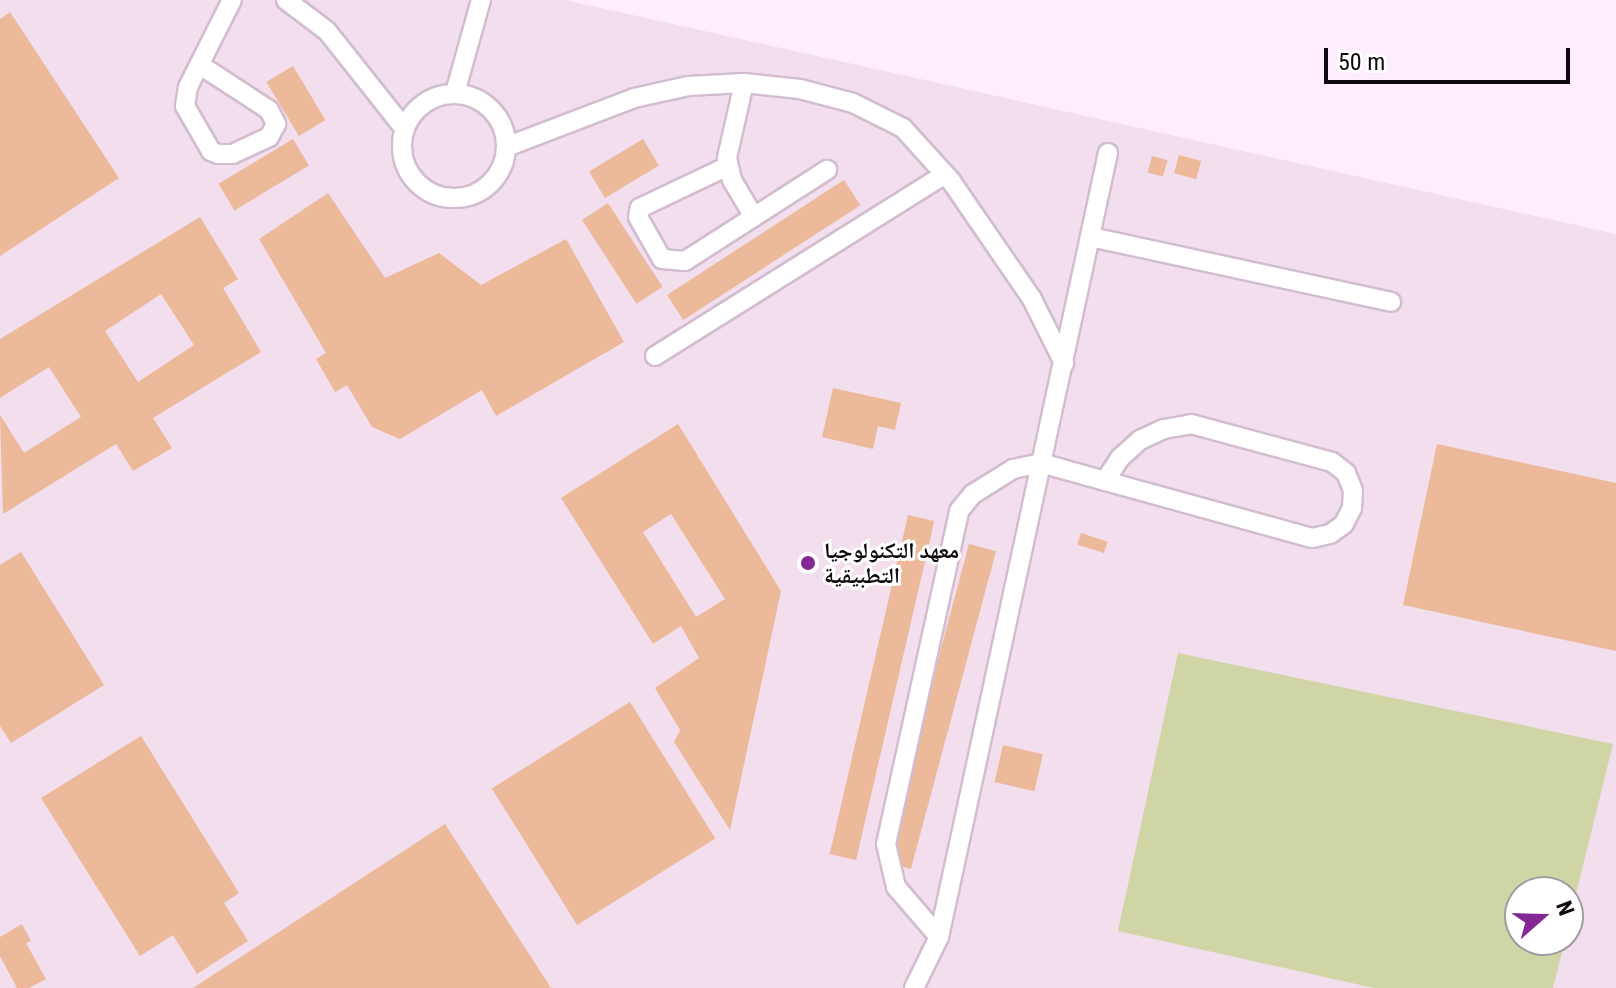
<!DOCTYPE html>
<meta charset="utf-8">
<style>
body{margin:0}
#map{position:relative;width:1616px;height:988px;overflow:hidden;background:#feedfd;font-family:"Roboto Condensed","Noto Naskh Arabic",sans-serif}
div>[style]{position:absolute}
.education>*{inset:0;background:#f2deec}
.green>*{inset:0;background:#cfd5a5}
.building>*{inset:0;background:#ecb99b;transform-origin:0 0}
.roads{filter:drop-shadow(2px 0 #d2bdd0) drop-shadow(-2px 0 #d2bdd0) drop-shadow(0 2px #d2bdd0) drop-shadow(0 -2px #d2bdd0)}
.lane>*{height:18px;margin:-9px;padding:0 9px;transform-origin:9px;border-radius:9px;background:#fff}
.lane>.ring{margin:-9px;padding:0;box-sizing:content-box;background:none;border:18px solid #fff;border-radius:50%}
.dots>*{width:22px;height:22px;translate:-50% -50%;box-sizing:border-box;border:4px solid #fff;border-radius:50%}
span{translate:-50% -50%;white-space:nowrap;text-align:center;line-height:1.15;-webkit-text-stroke:6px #fff;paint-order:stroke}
.poi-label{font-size:22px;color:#100910;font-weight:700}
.left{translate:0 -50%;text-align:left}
.north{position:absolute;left:1504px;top:876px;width:80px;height:80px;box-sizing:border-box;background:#fff;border:2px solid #9f9d9f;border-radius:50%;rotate:70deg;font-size:22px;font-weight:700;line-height:32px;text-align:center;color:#100910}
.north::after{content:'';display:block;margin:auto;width:28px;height:36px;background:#842893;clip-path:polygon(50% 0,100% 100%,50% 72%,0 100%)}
.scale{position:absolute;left:1324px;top:48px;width:246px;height:36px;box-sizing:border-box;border:4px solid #100910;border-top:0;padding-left:10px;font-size:24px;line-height:28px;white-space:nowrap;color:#100910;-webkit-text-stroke:6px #fff;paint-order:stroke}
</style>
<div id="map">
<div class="education">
<i style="clip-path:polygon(evenodd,0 0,565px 0,1616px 234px,1616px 988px,0 988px,0 0,1520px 892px,1568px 892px,1568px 940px,1520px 940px,1520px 892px)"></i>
</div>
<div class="green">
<i style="clip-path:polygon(1178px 653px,1613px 744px,1568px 926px,1568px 892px,1520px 892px,1520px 940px,1565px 940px,1553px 988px,1374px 988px,1118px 931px)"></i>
</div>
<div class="building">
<i style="clip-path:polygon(10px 12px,119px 178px,0 256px,0 19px)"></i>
<i style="left:293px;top:66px;width:63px;height:31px;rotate:59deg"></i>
<i style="left:293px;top:139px;width:31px;height:87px;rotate:59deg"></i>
<i style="left:643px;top:139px;width:31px;height:63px;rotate:59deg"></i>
<i style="left:1179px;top:155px;width:23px;height:19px;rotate:15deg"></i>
<i style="left:1152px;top:156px;width:16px;height:17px;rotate:15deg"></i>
<i style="left:844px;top:180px;width:30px;height:211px;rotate:57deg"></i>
<i style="clip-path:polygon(328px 193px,385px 278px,439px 253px,481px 285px,566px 239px,624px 342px,496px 416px,482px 390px,400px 439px,372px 427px,347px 385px,335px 392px,316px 359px,326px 353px,259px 239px)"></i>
<i style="left:608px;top:203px;width:100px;height:31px;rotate:57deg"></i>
<i style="clip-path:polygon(evenodd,200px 217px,238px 279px,223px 288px,261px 352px,153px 418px,172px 448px,133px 471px,116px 444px,3px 514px,0 415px,24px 453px,81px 417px,49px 367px,0 398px,0 339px,200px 217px,161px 294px,194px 345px,138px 382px,105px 331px,161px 294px)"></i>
<i style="clip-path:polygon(833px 388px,901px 403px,895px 430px,878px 426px,873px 449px,822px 437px)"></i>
<i style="clip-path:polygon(evenodd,678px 424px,781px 591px,730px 830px,674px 742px,680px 730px,655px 688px,699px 658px,681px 626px,653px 644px,561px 498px,678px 424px,671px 514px,725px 599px,696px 617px,643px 532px,671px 514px)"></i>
<i style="clip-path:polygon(1437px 444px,1616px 483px,1616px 651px,1403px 605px)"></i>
<i style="left:908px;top:515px;width:27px;height:348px;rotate:13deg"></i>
<i style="left:1081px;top:533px;width:28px;height:12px;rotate:18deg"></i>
<i style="left:969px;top:544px;width:28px;height:329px;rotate:15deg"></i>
<i style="clip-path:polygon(21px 552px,104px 685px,11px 743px,0 726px,0 565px)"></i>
<i style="left:630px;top:702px;width:161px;height:163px;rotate:58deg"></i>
<i style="clip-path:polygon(141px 736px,239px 893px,224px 903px,248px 941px,197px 974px,173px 935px,140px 956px,41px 798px)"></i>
<i style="left:1003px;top:745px;width:41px;height:38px;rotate:13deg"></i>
<i style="clip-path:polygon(445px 824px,551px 988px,193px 988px)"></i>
<i style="clip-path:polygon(22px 924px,31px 941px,26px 943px,46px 979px,29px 988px,17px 988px,0 956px,0 937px)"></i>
</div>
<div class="roads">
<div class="lane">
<i style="left:286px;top:0;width:51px;rotate:37.1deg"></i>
<i style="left:327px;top:31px;width:124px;rotate:51.6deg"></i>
<i style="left:200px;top:65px;width:82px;rotate:33.1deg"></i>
<i style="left:269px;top:110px;width:16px;rotate:63deg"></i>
<i style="left:276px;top:124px;width:15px;rotate:118deg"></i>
<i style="left:269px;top:137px;width:40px;rotate:155deg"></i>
<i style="left:233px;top:154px;width:15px;rotate:180deg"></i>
<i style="left:218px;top:154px;width:8px;rotate:-157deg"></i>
<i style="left:211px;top:151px;width:52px;rotate:-120deg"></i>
<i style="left:185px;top:106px;width:19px;rotate:-81deg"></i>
<i style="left:188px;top:87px;width:97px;rotate:-63.2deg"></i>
<i style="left:744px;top:83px;width:77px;rotate:102.8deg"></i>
<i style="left:727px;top:158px;width:23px;rotate:77deg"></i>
<i style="left:732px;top:180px;width:43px;rotate:59.3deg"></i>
<i style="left:455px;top:93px;width:97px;rotate:-74.4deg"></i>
<i class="ring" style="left:402px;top:94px;width:86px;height:86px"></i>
<i style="left:506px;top:147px;width:137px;rotate:-20.9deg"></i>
<i style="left:634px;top:98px;width:55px;rotate:-12.5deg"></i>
<i style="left:688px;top:86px;width:56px;rotate:-3.1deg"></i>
<i style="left:744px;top:83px;width:56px;rotate:6.1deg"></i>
<i style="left:800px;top:89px;width:55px;rotate:14.8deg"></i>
<i style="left:853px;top:103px;width:56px;rotate:26.6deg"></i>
<i style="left:903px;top:128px;width:72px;rotate:47.8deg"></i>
<i style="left:951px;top:181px;width:143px;rotate:55.5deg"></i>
<i style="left:1032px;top:299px;width:72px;rotate:63.4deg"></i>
<i style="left:728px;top:166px;width:98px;rotate:154.5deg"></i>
<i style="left:640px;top:208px;width:9px;rotate:103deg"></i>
<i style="left:638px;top:217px;width:48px;rotate:60.3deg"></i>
<i style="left:662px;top:259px;width:23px;rotate:5deg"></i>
<i style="left:685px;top:261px;width:169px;rotate:-32.7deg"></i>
<i style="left:1091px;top:237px;width:307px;rotate:12.2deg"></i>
<i style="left:655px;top:356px;width:342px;rotate:-32.1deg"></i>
<i style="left:1191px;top:424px;width:146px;rotate:15.1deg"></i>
<i style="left:1332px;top:462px;width:18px;rotate:38deg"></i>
<i style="left:1346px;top:473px;width:18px;rotate:68deg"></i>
<i style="left:1353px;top:490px;width:18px;rotate:93deg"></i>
<i style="left:1352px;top:508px;width:18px;rotate:117deg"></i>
<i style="left:1344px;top:524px;width:17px;rotate:144deg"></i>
<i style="left:1330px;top:534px;width:18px;rotate:167deg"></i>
<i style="left:1312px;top:538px;width:215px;rotate:-164.6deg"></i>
<i style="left:1105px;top:481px;width:27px;rotate:-57deg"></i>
<i style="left:1120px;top:458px;width:27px;rotate:-42deg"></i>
<i style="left:1140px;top:440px;width:26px;rotate:-25deg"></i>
<i style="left:1164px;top:429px;width:27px;rotate:-10deg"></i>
<i style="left:939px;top:937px;width:66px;rotate:-130.7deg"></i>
<i style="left:896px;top:887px;width:44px;rotate:-103.1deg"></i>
<i style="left:886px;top:844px;width:341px;rotate:-77.6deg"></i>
<i style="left:959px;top:511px;width:22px;rotate:-51deg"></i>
<i style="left:973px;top:494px;width:47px;rotate:-32deg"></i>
<i style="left:1013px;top:469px;width:29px;rotate:-12deg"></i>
<i style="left:1041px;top:463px;width:66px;rotate:15.7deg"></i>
<i style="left:914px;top:988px;width:57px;rotate:-63.9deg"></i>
<i style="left:939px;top:937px;width:802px;rotate:-77.84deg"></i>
</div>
</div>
<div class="dots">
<i style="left:808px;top:563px;background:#842893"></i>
</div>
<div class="poi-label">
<span class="left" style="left:824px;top:563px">معهد التكنولوجيا<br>التطبيقية</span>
</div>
<div class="north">N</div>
<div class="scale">50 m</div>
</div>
